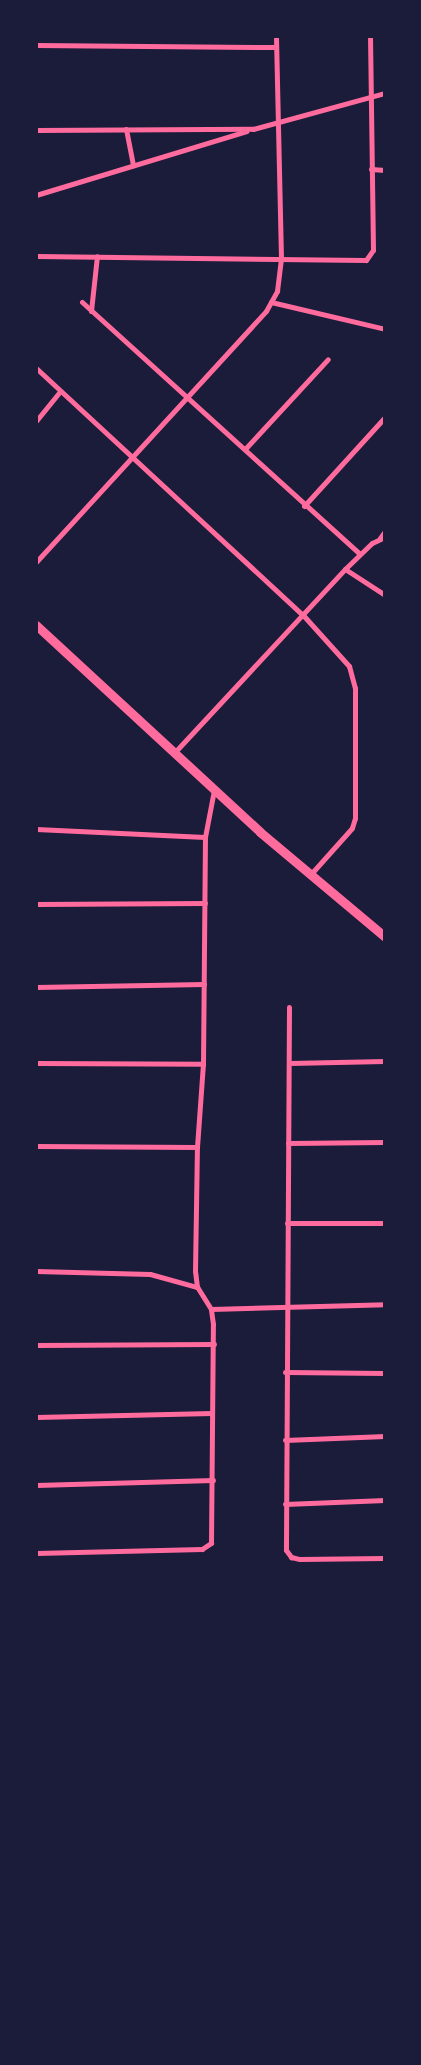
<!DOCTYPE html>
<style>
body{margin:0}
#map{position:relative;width:421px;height:2065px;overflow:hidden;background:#1b1b3a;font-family:Montserrat,sans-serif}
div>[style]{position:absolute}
.minor>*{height:5px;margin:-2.5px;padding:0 2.5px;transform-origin:2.5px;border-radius:2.5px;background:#ff6b9d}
.tertiary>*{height:9px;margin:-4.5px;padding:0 4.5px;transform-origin:4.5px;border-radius:4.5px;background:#ff6b9d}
span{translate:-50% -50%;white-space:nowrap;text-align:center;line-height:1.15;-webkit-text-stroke:4.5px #1b1b3a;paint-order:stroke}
.frame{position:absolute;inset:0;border:38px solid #1b1b3a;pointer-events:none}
</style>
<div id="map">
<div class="minor">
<i style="left:36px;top:45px;width:240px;rotate:0.5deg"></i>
<i style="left:126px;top:129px;width:37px;rotate:79deg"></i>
<i style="left:36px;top:130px;width:217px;rotate:-0.3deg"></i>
<i style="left:253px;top:129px;width:137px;rotate:-15.3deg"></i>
<i style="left:371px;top:169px;width:14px;rotate:4deg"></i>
<i style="left:36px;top:195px;width:220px;rotate:-16.9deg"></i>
<i style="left:36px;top:256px;width:330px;rotate:0.7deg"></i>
<i style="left:366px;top:260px;width:12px;rotate:-55deg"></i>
<i style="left:373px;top:250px;width:214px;rotate:-90.8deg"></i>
<i style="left:82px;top:302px;width:375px;rotate:42.2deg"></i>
<i style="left:271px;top:302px;width:117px;rotate:13.3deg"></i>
<i style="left:91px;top:311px;width:55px;rotate:-83.8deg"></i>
<i style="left:36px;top:368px;width:364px;rotate:42.8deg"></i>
<i style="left:303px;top:615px;width:69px;rotate:48deg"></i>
<i style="left:349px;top:666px;width:23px;rotate:75deg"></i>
<i style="left:355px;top:688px;width:130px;rotate:90deg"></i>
<i style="left:355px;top:818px;width:10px;rotate:107deg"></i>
<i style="left:352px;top:828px;width:63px;rotate:131.8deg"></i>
<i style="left:36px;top:421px;width:38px;rotate:-51deg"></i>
<i style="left:245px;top:449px;width:122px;rotate:-47.3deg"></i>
<i style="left:304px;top:506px;width:120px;rotate:-47.7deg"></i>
<i style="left:380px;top:538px;width:9px;rotate:-54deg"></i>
<i style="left:36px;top:562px;width:340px;rotate:-47.5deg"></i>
<i style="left:266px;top:311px;width:23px;rotate:-61deg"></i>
<i style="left:277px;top:291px;width:33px;rotate:-83deg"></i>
<i style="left:281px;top:258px;width:222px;rotate:-91.3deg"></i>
<i style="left:345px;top:569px;width:48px;rotate:33deg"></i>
<i style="left:174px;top:753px;width:251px;rotate:-47.1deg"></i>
<i style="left:345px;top:569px;width:37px;rotate:-44deg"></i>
<i style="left:372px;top:543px;width:14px;rotate:-25deg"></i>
<i style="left:36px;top:829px;width:169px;rotate:2.7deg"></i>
<i style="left:36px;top:904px;width:169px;rotate:-0.3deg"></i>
<i style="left:36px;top:987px;width:168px;rotate:-1deg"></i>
<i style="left:289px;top:1007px;width:543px;rotate:90.32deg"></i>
<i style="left:286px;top:1550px;width:9px;rotate:54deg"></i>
<i style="left:291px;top:1557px;width:8px;rotate:14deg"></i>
<i style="left:299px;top:1559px;width:86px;rotate:-0.7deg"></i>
<i style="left:36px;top:1063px;width:167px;rotate:0.3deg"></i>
<i style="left:289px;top:1063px;width:96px;rotate:-1.2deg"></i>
<i style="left:288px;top:1143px;width:97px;rotate:-0.6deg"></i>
<i style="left:36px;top:1146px;width:161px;rotate:0.4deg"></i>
<i style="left:287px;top:1223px;width:98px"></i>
<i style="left:36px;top:1271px;width:114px;rotate:1.5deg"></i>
<i style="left:150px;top:1274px;width:49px;rotate:15.5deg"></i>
<i style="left:211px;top:1309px;width:174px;rotate:-1.6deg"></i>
<i style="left:36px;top:1345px;width:178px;rotate:-0.3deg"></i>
<i style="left:285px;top:1372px;width:100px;rotate:0.6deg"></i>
<i style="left:36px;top:1417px;width:176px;rotate:-1.3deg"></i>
<i style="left:285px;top:1440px;width:100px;rotate:-2.3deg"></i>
<i style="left:36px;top:1485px;width:177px;rotate:-1.6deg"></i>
<i style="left:285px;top:1504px;width:100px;rotate:-2.3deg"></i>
<i style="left:36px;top:1553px;width:166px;rotate:-1.4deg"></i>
<i style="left:202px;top:1549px;width:11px;rotate:-34deg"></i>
<i style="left:211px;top:1543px;width:219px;rotate:-89.5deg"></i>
<i style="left:213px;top:1324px;width:15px;rotate:-98deg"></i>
<i style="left:211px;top:1309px;width:26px;rotate:-122deg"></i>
<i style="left:197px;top:1287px;width:16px;rotate:-97deg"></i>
<i style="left:195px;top:1271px;width:124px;rotate:-89.1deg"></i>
<i style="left:197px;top:1147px;width:83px;rotate:-85.9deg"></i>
<i style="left:203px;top:1064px;width:227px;rotate:-89.5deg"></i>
<i style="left:205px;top:837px;width:48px;rotate:-79.2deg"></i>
</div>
<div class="tertiary">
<i style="left:36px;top:625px;width:305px;rotate:42.7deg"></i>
<i style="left:260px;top:832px;width:163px;rotate:40deg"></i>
</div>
<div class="frame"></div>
</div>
